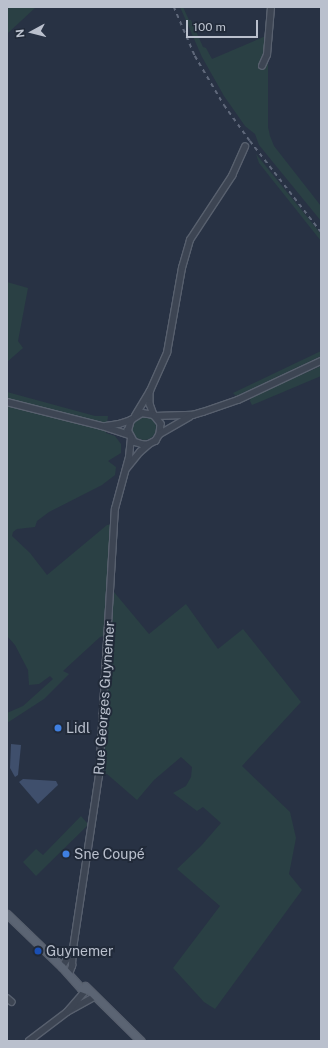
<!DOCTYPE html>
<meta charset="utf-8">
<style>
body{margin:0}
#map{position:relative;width:328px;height:1048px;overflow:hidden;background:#283244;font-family:"Public Sans",sans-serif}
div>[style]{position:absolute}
.green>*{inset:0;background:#2a4044}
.round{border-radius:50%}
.water>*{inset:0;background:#3f4f6c}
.roads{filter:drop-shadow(1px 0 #58606e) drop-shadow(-1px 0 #58606e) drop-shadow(0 1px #58606e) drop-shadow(0 -1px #58606e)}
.minor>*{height:5.5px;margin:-2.75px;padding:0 2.75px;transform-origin:2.75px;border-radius:2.75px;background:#3d4553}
.major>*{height:7px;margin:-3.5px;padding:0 3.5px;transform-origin:3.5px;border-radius:3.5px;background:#5b6473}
.rail>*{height:1.5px;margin-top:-0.75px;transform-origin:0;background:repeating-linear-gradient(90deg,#5f687a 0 4px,transparent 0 8px)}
.dots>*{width:11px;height:11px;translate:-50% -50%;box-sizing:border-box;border:2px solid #212a39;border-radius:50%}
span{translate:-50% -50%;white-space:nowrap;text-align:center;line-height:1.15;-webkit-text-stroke:4px #212a39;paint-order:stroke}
.street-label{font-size:14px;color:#bac0cd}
.poi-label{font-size:14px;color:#bac0cd}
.left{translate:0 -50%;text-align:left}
.frame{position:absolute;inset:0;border:8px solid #bac0cd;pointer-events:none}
.north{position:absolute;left:12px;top:12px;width:40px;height:40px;-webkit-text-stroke:3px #212a39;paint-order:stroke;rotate:263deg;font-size:11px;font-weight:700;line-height:16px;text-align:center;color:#bac0cd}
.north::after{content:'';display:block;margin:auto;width:14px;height:18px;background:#bac0cd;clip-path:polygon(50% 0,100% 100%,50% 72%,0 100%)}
.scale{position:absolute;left:186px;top:20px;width:72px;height:18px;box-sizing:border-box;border:2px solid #bac0cd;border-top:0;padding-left:5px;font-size:12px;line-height:14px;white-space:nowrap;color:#bac0cd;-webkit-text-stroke:3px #212a39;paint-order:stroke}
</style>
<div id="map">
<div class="green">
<i style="clip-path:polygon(7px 7px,36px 7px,7px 34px)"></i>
<i style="clip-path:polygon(180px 7px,183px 7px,189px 20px,191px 20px,203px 47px,206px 48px,212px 59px,268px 35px,268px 127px,270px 136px,274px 146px,321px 206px,321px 221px,259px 145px,255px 134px,245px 126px,224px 96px,202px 57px)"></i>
<i style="clip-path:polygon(256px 154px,321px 234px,321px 241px,259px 163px)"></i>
<i style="clip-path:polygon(7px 282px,28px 288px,18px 341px,23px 348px,7px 362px)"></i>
<i style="clip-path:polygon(321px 351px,321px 356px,247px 391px,236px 396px,233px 393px)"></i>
<i style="clip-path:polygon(321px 366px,321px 376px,252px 405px,250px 401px,251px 397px)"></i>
<i style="clip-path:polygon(7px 392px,95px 416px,108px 416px,106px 433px,115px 436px,121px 444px,121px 453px,108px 461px,116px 467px,115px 475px,102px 485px,49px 512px,37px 521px,35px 527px,17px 529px,13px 532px,12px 536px,30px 553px,47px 575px,107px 525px,114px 524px,110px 590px,114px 592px,149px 634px,186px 604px,218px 649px,243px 629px,301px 702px,242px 766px,290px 812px,296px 838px,289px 874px,302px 890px,215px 1009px,204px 1002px,173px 968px,220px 906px,177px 869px,201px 846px,221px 823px,203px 807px,197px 811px,173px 793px,186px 786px,191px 777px,192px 767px,181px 757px,154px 780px,137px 800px,107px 774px,99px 776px,108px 635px,100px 637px,63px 671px,69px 674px,44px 699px,7px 723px,7px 713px,23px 706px,53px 679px,50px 676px,39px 684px,29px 685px,28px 670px,15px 645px,7px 636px)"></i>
<i class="round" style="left:132px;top:416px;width:24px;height:24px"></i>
<i style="clip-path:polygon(81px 816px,87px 823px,87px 826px,36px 876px,23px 862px,36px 849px,43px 855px)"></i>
</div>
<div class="water">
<i style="clip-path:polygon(11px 744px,21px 745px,18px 775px,15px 777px,10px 768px)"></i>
<i style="clip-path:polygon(23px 779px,56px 781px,58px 785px,38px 804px,19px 782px)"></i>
</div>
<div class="roads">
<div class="minor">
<i style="left:262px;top:66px;width:12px;rotate:-66deg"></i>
<i style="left:267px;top:55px;width:48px;rotate:-85.2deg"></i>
<i style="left:150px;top:392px;width:12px;rotate:90deg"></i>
<i style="left:150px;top:404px;width:12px;rotate:70deg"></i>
<i style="left:154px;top:415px;width:11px;rotate:52deg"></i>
<i style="left:161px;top:424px;width:10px;rotate:96deg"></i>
<i style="left:160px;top:434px;width:8px;rotate:120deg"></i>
<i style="left:156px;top:441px;width:9px;rotate:153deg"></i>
<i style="left:148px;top:445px;width:5px;rotate:180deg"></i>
<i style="left:143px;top:445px;width:9px;rotate:-162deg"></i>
<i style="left:134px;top:442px;width:13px;rotate:-119deg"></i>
<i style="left:128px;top:431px;width:11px;rotate:-75deg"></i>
<i style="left:131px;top:420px;width:13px;rotate:-32deg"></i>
<i style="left:142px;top:413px;width:12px;rotate:9deg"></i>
<i style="left:7px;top:402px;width:98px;rotate:14.2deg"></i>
<i style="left:102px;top:426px;width:28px;rotate:18deg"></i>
<i style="left:135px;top:416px;width:29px;rotate:-59deg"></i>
<i style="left:150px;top:391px;width:42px;rotate:-65.9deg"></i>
<i style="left:167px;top:353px;width:86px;rotate:-80deg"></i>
<i style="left:182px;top:268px;width:29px;rotate:-74deg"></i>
<i style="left:190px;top:240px;width:77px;rotate:-56.7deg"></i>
<i style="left:232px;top:176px;width:32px;rotate:-66deg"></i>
<i style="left:155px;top:416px;width:38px;rotate:-2deg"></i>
<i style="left:193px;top:415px;width:10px;rotate:-17deg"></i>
<i style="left:203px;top:412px;width:37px;rotate:-19deg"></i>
<i style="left:238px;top:400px;width:92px;rotate:-25.2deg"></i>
<i style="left:106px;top:426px;width:13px;rotate:-9deg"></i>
<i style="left:119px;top:424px;width:13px;rotate:-18deg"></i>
<i style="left:160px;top:434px;width:34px;rotate:-30deg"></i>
<i style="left:127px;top:468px;width:21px;rotate:-51deg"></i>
<i style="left:140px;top:452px;width:11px;rotate:-41deg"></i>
<i style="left:62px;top:967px;width:19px;rotate:-58deg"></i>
<i style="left:69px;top:974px;width:9px;rotate:-69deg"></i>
<i style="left:72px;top:966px;width:17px;rotate:-87deg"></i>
<i style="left:73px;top:949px;width:175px;rotate:-81.5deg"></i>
<i style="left:99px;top:776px;width:267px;rotate:-86.6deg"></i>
<i style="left:115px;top:509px;width:54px;rotate:-74.9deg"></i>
<i style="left:129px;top:457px;width:19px;rotate:-84deg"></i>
<i style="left:7px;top:998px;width:6px;rotate:39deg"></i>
<i style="left:69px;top:1011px;width:29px;rotate:-29deg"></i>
<i style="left:29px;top:1041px;width:48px;rotate:-37.3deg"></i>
<i style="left:67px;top:1012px;width:29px;rotate:-49deg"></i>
</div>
<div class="major">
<i style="left:7px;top:914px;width:76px;rotate:43.9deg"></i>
<i style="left:62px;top:967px;width:28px;rotate:48deg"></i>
<i style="left:81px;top:988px;width:5px;rotate:22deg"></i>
<i style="left:85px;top:986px;width:78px;rotate:44.5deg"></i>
</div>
</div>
<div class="rail">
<i style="left:174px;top:7px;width:53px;rotate:66.8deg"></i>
<i style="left:195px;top:56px;width:57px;rotate:59.4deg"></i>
<i style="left:224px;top:105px;width:44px;rotate:54.2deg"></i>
<i style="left:250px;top:141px;width:115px;rotate:52deg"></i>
</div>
<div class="dots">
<i style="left:58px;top:728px;background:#3f7fe0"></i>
<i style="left:66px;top:854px;background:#3f7fe0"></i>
<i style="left:38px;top:951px;background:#1a4fb4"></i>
</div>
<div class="street-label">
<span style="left:104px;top:698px;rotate:-86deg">Rue Georges Guynemer</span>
</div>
<div class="poi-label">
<span class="left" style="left:66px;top:728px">Lidl</span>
<span class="left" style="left:74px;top:854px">Sne Coupé</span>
<span class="left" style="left:46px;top:951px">Guynemer</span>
</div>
<div class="frame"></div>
<div class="north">N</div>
<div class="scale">100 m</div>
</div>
